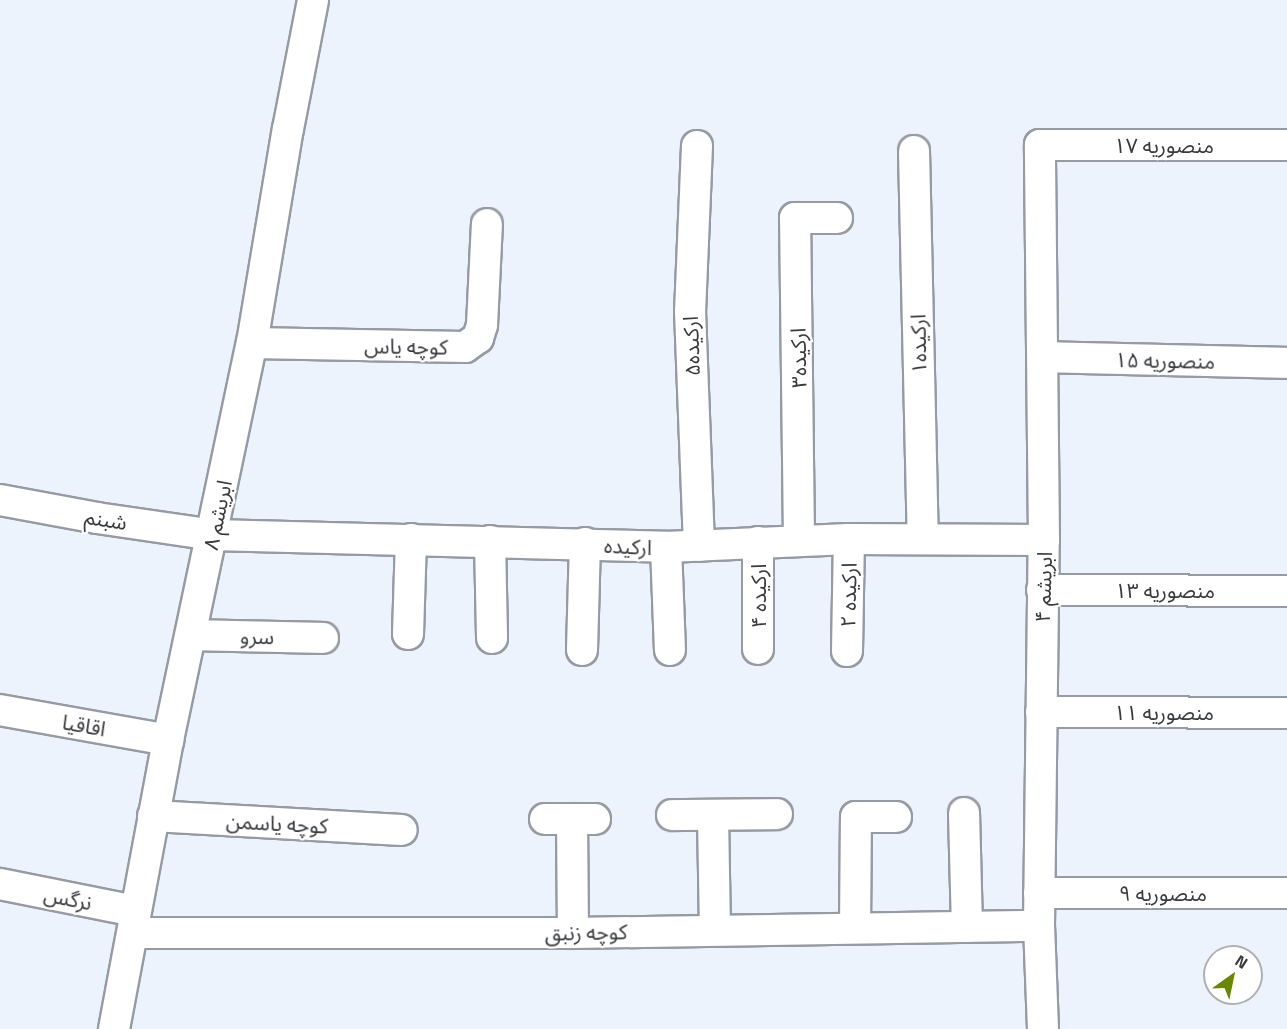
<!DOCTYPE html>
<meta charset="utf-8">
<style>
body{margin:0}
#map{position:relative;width:1287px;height:1029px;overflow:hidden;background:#edf3fc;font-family:"Titillium Web","Noto Sans Arabic",sans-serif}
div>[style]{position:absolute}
.roads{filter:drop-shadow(2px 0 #969ba3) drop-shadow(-2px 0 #969ba3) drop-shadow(0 2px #969ba3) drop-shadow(0 -2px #969ba3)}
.minor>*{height:30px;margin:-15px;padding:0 15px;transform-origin:15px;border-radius:15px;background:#fff}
span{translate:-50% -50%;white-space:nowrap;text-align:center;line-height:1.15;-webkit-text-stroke:4.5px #fff;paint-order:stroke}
.street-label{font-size:21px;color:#383a3d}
.north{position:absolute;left:1203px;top:945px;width:60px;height:60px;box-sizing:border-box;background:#fff;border:2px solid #afb0b1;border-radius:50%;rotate:33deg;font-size:16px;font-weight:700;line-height:24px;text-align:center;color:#383a3d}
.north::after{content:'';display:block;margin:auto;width:21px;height:27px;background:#698700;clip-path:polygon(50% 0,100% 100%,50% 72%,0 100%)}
</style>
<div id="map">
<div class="roads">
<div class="minor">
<i style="left:697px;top:146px;width:165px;rotate:92.4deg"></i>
<i style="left:690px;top:311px;width:235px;rotate:87.8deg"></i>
<i style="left:914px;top:151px;width:387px;rotate:88.7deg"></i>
<i style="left:252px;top:343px;width:213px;rotate:1.1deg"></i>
<i style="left:465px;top:347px;width:16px;rotate:-35deg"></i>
<i style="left:478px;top:338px;width:14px;rotate:-73deg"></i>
<i style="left:482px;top:325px;width:101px;rotate:-87.2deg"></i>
<i style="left:1043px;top:357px;width:244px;rotate:1.4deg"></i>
<i style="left:0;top:500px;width:99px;rotate:10.5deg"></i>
<i style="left:97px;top:518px;width:117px;rotate:8.3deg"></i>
<i style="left:213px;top:535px;width:453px;rotate:1.5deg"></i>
<i style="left:666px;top:547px;width:183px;rotate:-2.5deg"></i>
<i style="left:849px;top:539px;width:195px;rotate:0.3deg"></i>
<i style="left:799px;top:540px;width:322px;rotate:-90.7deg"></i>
<i style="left:795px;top:218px;width:42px"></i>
<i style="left:490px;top:541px;width:97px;rotate:88.8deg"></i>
<i style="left:758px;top:542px;width:107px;rotate:90deg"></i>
<i style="left:666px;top:547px;width:103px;rotate:87.8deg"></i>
<i style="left:1042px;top:590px;width:245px;rotate:0.2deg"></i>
<i style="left:408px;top:634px;width:95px;rotate:-88.2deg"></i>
<i style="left:191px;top:635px;width:132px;rotate:1.3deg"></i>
<i style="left:582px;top:650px;width:107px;rotate:-88.4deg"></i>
<i style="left:847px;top:651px;width:112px;rotate:-89deg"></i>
<i style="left:0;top:710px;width:171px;rotate:10.1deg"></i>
<i style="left:1041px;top:712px;width:246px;rotate:0.2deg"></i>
<i style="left:964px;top:813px;width:114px;rotate:88.5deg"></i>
<i style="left:672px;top:815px;width:105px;rotate:-0.5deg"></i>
<i style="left:153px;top:816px;width:249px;rotate:3.2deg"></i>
<i style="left:713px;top:816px;width:114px;rotate:89deg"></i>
<i style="left:545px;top:819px;width:50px"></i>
<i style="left:572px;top:819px;width:114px;rotate:89.5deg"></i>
<i style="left:0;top:884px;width:138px;rotate:11.3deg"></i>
<i style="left:1039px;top:893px;width:248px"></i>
<i style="left:855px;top:928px;width:111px;rotate:-89.5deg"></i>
<i style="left:856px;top:817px;width:40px"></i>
<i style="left:133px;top:933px;width:440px"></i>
<i style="left:573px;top:933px;width:466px;rotate:-0.9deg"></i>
<i style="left:114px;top:1029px;width:294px;rotate:-79.4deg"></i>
<i style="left:168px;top:740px;width:406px;rotate:-78.1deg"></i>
<i style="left:252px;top:343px;width:217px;rotate:-80.5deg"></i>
<i style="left:288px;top:129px;width:131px;rotate:-79deg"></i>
<i style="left:1043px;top:1029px;width:103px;rotate:-92.2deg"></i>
<i style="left:1039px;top:926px;width:386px;rotate:-89.3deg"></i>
<i style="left:1044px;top:540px;width:395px;rotate:-90.6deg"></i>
<i style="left:1040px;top:145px;width:247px"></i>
</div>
</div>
<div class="street-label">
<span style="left:1164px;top:145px">منصوریه ۱۷</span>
<span style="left:918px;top:344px;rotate:-91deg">ارکیده۱</span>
<span style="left:406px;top:346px;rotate:1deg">کوچه یاس</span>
<span style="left:691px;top:346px;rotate:-92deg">ارکیده۵</span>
<span style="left:798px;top:358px;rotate:-91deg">ارکیده۳</span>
<span style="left:1165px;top:360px;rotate:1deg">منصوریه ۱۵</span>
<span style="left:217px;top:515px;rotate:-78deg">ابریشم ۸</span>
<span style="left:106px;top:519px;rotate:9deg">شبنم</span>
<span style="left:628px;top:546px;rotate:3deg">ارکیده</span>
<span style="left:1043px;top:587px;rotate:-88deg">ابریشم ۴</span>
<span style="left:1165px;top:590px">منصوریه ۱۳</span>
<span style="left:848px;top:595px;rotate:-89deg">ارکیده ۲</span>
<span style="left:758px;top:596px;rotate:-90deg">ارکیده ۴</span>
<span style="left:257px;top:636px;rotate:1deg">سرو</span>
<span style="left:1164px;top:712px">منصوریه ۱۱</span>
<span style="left:84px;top:725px;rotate:10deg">اقاقیا</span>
<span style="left:277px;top:823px;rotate:3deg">کوچه یاسمن</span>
<span style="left:1163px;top:893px">منصوریه ۹</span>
<span style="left:68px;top:898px;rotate:11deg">نرگس</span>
<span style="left:586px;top:932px;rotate:-1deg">کوچه زنبق</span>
</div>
<div class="north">N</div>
</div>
